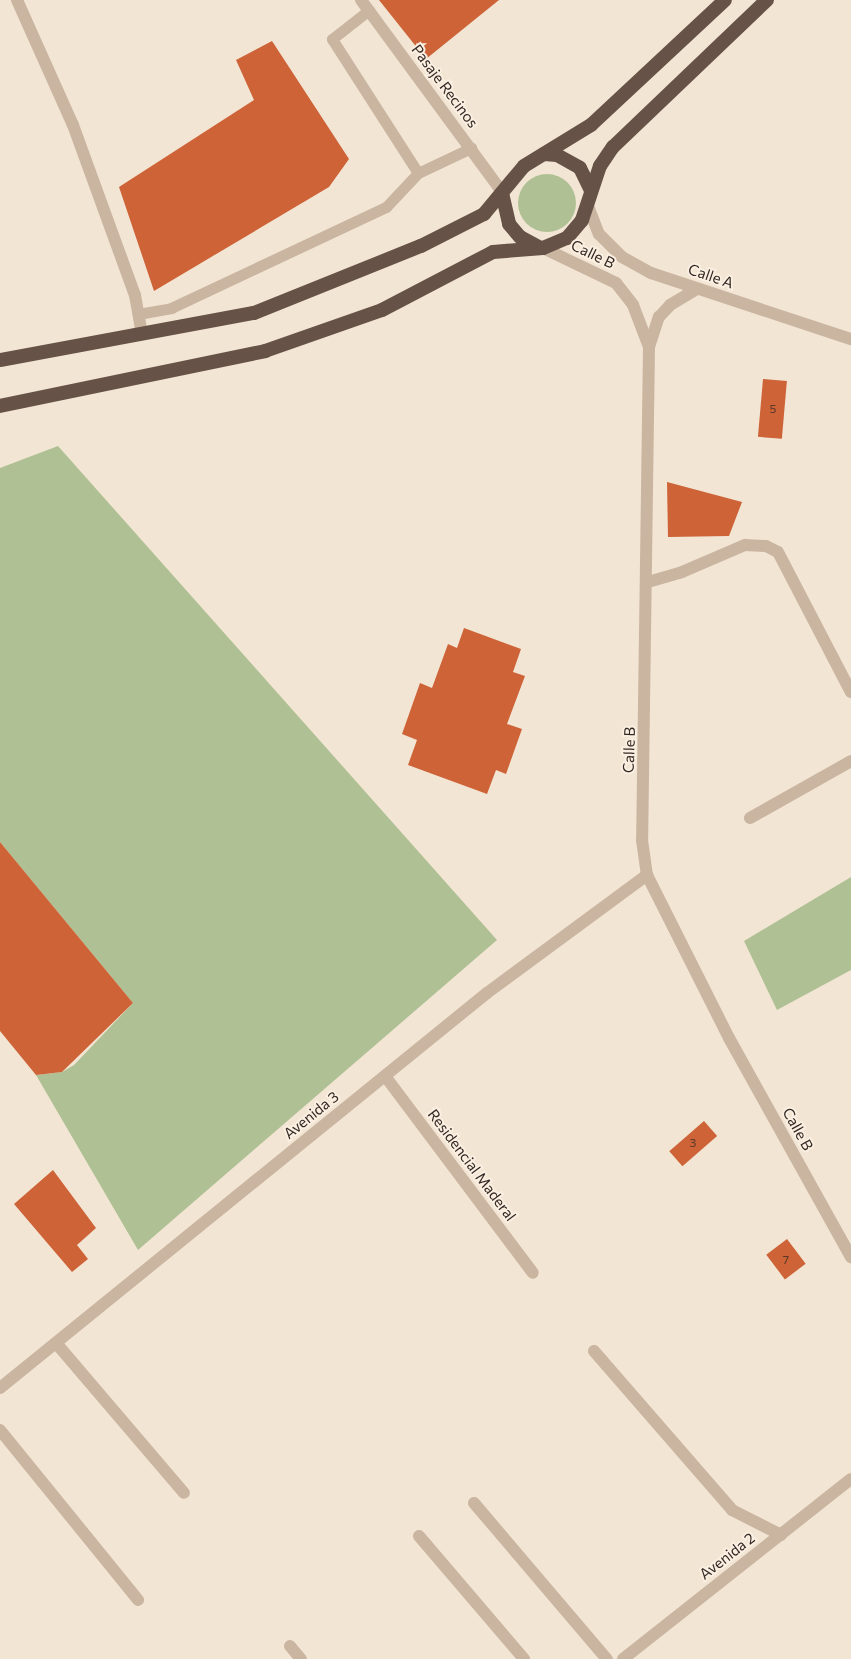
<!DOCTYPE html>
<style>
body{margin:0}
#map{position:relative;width:851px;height:1659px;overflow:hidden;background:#f2e5d4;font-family:Commissioner,sans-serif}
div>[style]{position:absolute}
.green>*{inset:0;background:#afc194}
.round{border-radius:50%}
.building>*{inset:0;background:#cd6337;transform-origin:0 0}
.service>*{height:11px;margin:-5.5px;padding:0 5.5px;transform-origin:5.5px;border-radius:5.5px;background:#cab5a0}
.minor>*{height:12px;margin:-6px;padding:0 6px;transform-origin:6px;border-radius:6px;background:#cab5a0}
.tertiary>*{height:12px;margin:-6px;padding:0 6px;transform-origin:6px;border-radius:6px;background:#cab5a0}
.trunk>*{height:14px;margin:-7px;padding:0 7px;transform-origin:7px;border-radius:7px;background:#665247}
span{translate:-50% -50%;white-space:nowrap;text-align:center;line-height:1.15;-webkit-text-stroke:4px #faefe0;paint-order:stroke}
.number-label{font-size:12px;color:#5a3829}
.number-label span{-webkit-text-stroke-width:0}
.street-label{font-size:15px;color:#332924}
</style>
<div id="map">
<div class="green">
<i class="round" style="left:518px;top:174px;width:58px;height:58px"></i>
<i style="clip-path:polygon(58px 446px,497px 940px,138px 1250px,36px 1075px,62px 1072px,74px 1065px,133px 1003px,0 842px,0 468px)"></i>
<i style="clip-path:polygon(851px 877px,851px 970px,777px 1010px,744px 941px)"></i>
</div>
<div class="building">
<i style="clip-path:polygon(379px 0,499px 0,426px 59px)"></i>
<i style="clip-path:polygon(272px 41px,349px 159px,329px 187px,154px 291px,119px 187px,254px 100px,236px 60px)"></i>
<i style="left:763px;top:379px;width:24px;height:58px;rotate:5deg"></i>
<i style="clip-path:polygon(667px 482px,742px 502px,729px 536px,668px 537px)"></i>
<i style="clip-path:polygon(464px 628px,521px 649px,513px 672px,525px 676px,507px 724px,522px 729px,506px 774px,496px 770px,487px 794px,408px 765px,417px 740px,402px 734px,420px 683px,432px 688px,448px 644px,457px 648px)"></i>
<i style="clip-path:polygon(0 842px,133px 1003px,62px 1072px,36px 1075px,0 1031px)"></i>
<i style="left:704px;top:1121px;width:20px;height:46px;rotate:49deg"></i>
<i style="clip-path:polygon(53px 1170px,96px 1228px,77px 1245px,88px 1259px,72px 1272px,14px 1204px)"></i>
<i style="left:787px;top:1239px;width:31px;height:26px;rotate:53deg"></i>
</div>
<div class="service">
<i style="left:369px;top:10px;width:47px;rotate:141.9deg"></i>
<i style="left:332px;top:39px;width:159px;rotate:57.3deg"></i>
<i style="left:138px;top:314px;width:34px;rotate:-10deg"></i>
<i style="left:171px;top:308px;width:238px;rotate:-25.2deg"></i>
<i style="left:386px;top:207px;width:47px;rotate:-46.7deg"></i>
<i style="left:418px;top:173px;width:59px;rotate:-25.3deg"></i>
</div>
<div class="minor">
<i style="left:17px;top:0;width:137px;rotate:65.9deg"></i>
<i style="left:73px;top:125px;width:181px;rotate:70deg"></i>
<i style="left:135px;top:295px;width:40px;rotate:80deg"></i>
<i style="left:361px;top:0;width:238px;rotate:53.7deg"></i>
<i style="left:648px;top:582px;width:35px;rotate:-16deg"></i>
<i style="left:682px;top:572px;width:69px;rotate:-23.2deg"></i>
<i style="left:745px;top:545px;width:21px;rotate:3deg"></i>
<i style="left:766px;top:546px;width:13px;rotate:27deg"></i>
<i style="left:778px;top:552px;width:158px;rotate:62.5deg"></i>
<i style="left:750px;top:818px;width:116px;rotate:-29.4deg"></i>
<i style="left:385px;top:1076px;width:246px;rotate:53.1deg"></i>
<i style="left:56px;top:1343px;width:197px;rotate:49.5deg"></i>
<i style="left:594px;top:1351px;width:211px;rotate:49deg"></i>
<i style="left:732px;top:1510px;width:55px;rotate:27deg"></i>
<i style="left:0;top:1388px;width:627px;rotate:-39.05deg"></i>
<i style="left:487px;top:993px;width:199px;rotate:-36.4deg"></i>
<i style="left:0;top:1430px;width:219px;rotate:50.9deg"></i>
<i style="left:474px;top:1503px;width:205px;rotate:49.6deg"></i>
<i style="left:419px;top:1536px;width:162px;rotate:49.5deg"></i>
<i style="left:290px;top:1646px;width:17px;rotate:50deg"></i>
<i style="left:623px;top:1659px;width:290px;rotate:-38.3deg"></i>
</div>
<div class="tertiary">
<i style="left:588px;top:206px;width:30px;rotate:69deg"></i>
<i style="left:599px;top:234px;width:33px;rotate:45deg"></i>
<i style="left:622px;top:257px;width:33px;rotate:29deg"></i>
<i style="left:651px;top:273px;width:211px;rotate:18.3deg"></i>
<i style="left:543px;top:248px;width:81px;rotate:25.6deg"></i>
<i style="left:616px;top:283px;width:28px;rotate:52deg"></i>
<i style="left:633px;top:305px;width:45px;rotate:69.1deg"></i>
<i style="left:649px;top:347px;width:493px;rotate:90.8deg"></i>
<i style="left:642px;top:840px;width:35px;rotate:82deg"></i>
<i style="left:647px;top:875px;width:182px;rotate:63.3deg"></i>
<i style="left:729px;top:1038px;width:251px;rotate:60.9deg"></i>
<i style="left:649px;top:347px;width:32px;rotate:-72deg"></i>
<i style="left:659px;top:317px;width:16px;rotate:-47deg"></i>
<i style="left:670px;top:305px;width:31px;rotate:-31deg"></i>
</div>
<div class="trunk">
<i style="left:544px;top:154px;width:13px;rotate:4deg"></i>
<i style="left:557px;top:155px;width:26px;rotate:29deg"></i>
<i style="left:580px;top:168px;width:25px;rotate:64deg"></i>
<i style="left:502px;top:193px;width:32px;rotate:77deg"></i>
<i style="left:509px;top:224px;width:17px;rotate:50deg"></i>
<i style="left:520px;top:237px;width:21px;rotate:28deg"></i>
<i style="left:0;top:360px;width:258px;rotate:-10.5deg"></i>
<i style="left:254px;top:313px;width:180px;rotate:-21.9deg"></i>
<i style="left:421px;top:246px;width:71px;rotate:-26.9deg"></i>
<i style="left:484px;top:214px;width:62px;rotate:-50.2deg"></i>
<i style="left:524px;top:166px;width:79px;rotate:-31.5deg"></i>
<i style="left:591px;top:125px;width:183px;rotate:-43deg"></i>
<i style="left:0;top:406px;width:271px;rotate:-11.7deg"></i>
<i style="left:265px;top:351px;width:124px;rotate:-19.3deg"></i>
<i style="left:382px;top:310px;width:125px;rotate:-27.6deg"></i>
<i style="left:493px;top:252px;width:50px;rotate:-4.6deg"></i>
<i style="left:543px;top:248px;width:26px;rotate:-23deg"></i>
<i style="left:567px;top:238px;width:23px;rotate:-50deg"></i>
<i style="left:582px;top:220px;width:57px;rotate:-71.6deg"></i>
<i style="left:600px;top:166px;width:23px;rotate:-56deg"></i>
<i style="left:613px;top:147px;width:213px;rotate:-43.7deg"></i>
</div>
<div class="number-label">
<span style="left:773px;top:409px">5</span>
<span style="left:693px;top:1143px">3</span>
<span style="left:786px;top:1260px">7</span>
</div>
<div class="street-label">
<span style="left:445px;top:86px;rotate:53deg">Pasaje Recinos</span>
<span style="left:593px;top:254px;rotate:26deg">Calle B</span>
<span style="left:711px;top:276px;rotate:19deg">Calle A</span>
<span style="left:629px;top:750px;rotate:-88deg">Calle B</span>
<span style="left:311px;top:1115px;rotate:-39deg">Avenida 3</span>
<span style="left:798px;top:1129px;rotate:61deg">Calle B</span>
<span style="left:472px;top:1165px;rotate:53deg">Residencial Maderal</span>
<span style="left:727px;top:1556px;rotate:-38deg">Avenida 2</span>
</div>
</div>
